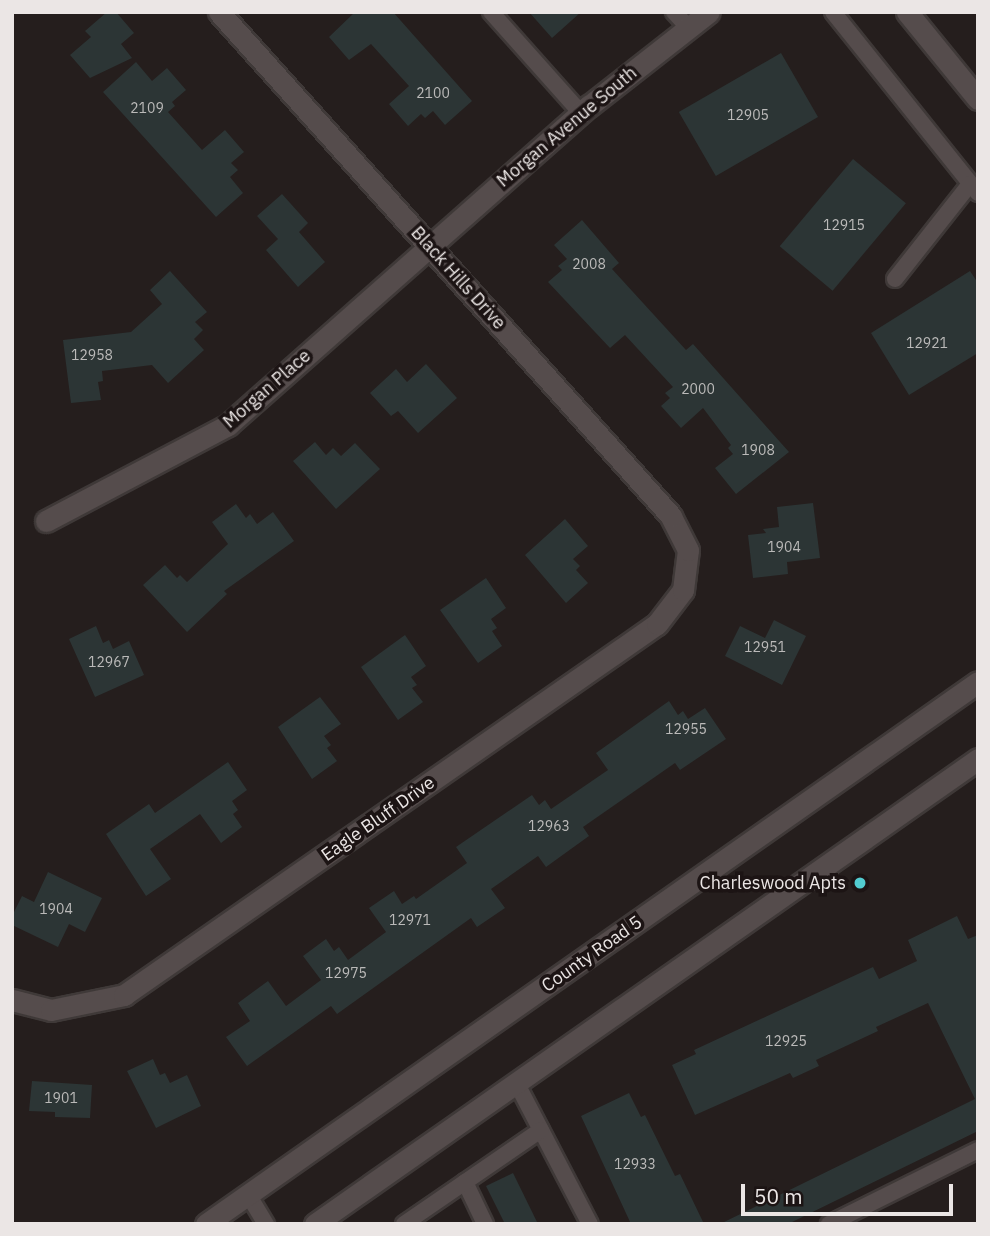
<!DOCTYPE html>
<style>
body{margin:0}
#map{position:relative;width:990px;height:1236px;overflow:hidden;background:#251e1d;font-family:"IBM Plex Sans",sans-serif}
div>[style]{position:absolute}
.building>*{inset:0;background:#2c3535;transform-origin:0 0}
.roads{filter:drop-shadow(2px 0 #3f3938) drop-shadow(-2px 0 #3f3938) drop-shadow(0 2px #3f3938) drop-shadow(0 -2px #3f3938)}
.lane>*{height:16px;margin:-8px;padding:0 8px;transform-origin:8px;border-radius:8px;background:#554c4c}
.street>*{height:21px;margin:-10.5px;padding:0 10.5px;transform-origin:10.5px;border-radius:10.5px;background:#554c4c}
.secondary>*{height:21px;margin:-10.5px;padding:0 10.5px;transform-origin:10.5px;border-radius:10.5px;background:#554c4c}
.dots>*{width:19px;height:19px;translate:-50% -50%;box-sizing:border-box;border:4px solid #1c1414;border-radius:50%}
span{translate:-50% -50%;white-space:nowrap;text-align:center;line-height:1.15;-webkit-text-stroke:7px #1c1414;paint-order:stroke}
.number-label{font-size:14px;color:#bbbab9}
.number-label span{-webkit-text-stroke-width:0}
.street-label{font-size:18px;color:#ebe6e5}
.poi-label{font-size:18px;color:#ebe6e5}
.right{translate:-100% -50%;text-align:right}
.frame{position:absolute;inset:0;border:14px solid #ebe6e5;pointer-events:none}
.scale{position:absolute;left:741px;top:1184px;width:212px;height:32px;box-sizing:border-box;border:4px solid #ebe6e5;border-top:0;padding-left:9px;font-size:21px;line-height:24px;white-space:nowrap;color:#ebe6e5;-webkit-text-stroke:5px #1c1414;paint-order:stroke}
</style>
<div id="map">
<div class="building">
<i style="clip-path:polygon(107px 12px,116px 12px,134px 33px,121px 44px,132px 58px,90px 78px,70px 55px,91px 37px,85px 31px)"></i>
<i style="clip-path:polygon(355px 12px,393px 12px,472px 101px,445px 125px,433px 111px,425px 118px,421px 114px,408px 126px,389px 104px,409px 86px,371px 44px,349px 60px,329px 37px)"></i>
<i style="clip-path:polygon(529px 12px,581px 12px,552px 38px)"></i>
<i style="left:781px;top:53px;width:74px;height:118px;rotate:60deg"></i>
<i style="clip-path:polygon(136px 62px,152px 81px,167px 68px,186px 90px,172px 102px,175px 106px,168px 112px,202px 150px,225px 130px,244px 152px,231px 163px,238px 170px,230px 177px,243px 193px,216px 217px,103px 92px)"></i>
<i style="left:853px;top:159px;width:69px;height:114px;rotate:40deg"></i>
<i style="clip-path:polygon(282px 194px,308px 223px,299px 232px,325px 262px,298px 287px,266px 250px,278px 239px,257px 216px)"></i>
<i style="clip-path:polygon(582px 220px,619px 263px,612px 269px,686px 350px,693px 344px,789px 452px,736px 494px,715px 468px,733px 454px,728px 448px,731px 445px,703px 408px,681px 428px,661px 406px,670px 398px,665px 393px,673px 387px,625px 335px,610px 348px,548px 282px,562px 270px,558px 266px,567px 259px,554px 245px)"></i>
<i style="clip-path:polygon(170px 271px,207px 312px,195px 322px,203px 330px,194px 339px,204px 350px,168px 383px,152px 365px,102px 371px,103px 381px,98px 382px,101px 400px,71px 403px,63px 340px,131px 332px,162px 304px,150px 290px)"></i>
<i style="clip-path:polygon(970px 271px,978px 283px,978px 353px,909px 395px,871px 333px)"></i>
<i style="clip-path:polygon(426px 364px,457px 398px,418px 433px,398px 411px,391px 416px,370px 393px,396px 369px,407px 382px)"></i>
<i style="clip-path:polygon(315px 442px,326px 455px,333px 448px,341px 456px,355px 443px,380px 469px,336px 509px,293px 461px)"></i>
<i style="clip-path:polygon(813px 503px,820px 558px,787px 562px,788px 574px,753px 578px,748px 535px,766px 533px,763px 529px,779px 527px,777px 507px)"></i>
<i style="clip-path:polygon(236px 504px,246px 518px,250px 514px,257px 524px,273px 512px,294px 541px,224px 591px,227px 594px,187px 632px,143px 585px,165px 565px,177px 578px,180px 575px,187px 582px,228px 544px,212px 522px)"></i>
<i style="clip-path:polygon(565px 519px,588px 546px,573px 559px,580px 566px,576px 570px,588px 583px,566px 603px,525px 555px)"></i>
<i style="clip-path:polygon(486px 578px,506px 608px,491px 619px,497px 628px,492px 631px,502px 646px,478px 663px,440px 610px)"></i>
<i style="clip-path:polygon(774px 620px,806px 636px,782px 685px,725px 656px,740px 626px,765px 638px)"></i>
<i style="clip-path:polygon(96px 626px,103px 643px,109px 640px,113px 649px,129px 641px,144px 675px,95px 697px,69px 639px)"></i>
<i style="clip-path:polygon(405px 635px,426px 666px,411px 677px,417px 685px,412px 688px,423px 702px,398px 720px,361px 667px)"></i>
<i style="clip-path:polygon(320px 697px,341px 724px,324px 736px,331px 745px,327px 748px,337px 761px,312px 779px,278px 727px)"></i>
<i style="clip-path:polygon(669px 701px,678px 715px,683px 711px,688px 719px,705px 708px,726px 739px,680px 770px,675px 763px,583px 827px,589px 836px,546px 867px,538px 856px,491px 889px,505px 908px,477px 927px,471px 918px,337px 1014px,331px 1006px,247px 1066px,226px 1037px,250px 1021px,238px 1003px,268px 981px,286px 1006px,321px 980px,303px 956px,326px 939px,334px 951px,339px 947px,348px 960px,386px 932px,369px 908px,394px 891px,402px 904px,414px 896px,416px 899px,467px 863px,456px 847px,532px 795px,539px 805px,545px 800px,551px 809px,608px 770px,596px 753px)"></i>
<i style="clip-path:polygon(228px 762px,247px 790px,232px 801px,238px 810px,233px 814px,242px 827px,221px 843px,200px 814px,150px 849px,171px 879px,146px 896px,106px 834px,149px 804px,155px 813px)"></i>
<i style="clip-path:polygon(48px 872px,102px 898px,85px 932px,69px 924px,58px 947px,12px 925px,12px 916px,22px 896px,34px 902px)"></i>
<i style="clip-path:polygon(957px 916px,968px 939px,978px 935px,978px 1131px,788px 1224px,720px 1224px,975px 1099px,928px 1003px,876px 1027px,878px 1031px,816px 1060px,819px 1066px,793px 1078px,790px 1073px,695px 1115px,672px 1065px,696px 1054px,694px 1050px,873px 967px,879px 979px,917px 961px,908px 940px)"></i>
<i style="clip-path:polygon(153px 1059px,160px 1075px,165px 1073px,170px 1083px,187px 1075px,201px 1106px,156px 1128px,127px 1071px)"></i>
<i style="clip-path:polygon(32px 1081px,92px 1085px,90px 1118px,55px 1117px,55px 1112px,29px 1111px)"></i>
<i style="clip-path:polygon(629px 1093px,641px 1117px,645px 1115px,675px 1176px,680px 1174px,704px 1224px,631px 1224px,581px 1116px)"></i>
<i style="clip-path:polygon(513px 1173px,538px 1224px,505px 1224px,486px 1186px)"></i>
</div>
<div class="roads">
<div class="lane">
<i style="left:491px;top:12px;width:135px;rotate:48.3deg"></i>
<i style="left:674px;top:12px;width:22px;rotate:47deg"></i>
<i style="left:833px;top:12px;width:232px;rotate:51.3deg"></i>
<i style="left:895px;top:279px;width:121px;rotate:-51.7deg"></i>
<i style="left:517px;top:1084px;width:158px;rotate:62.5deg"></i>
<i style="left:465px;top:1182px;width:47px;rotate:64.5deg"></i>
<i style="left:249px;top:1196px;width:33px;rotate:59deg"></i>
<i style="left:404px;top:1224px;width:166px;rotate:-34.5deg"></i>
<i style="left:829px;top:1224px;width:166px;rotate:-26.4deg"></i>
</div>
<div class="street">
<i style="left:46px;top:521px;width:206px;rotate:-27.8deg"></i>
<i style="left:228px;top:425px;width:482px;rotate:-41.5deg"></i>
<i style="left:589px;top:106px;width:152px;rotate:-38.1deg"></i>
<i style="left:12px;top:1000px;width:40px;rotate:14.4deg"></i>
<i style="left:51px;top:1010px;width:75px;rotate:-11.6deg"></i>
<i style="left:124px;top:995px;width:649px;rotate:-34.84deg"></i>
<i style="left:657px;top:624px;width:43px;rotate:-52.6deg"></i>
<i style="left:683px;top:590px;width:40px;rotate:-82.9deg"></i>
<i style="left:688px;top:550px;width:38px;rotate:-117deg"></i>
<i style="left:671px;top:516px;width:677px;rotate:-131.89deg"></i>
</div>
<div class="secondary">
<i style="left:907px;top:12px;width:112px;rotate:50.8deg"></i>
<i style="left:206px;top:1224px;width:943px;rotate:-35.07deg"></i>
<i style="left:315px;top:1224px;width:810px;rotate:-35.04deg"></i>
</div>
</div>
<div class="dots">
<i style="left:860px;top:883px;background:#52ccd0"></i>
</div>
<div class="number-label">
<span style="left:433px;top:93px">2100</span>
<span style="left:147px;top:108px">2109</span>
<span style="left:748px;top:115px">12905</span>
<span style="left:844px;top:225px">12915</span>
<span style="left:589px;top:264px">2008</span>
<span style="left:927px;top:343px">12921</span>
<span style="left:92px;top:355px">12958</span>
<span style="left:698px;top:389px">2000</span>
<span style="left:758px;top:450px">1908</span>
<span style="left:784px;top:547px">1904</span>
<span style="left:765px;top:647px">12951</span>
<span style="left:109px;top:662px">12967</span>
<span style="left:686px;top:729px">12955</span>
<span style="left:549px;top:826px">12963</span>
<span style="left:56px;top:909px">1904</span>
<span style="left:410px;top:920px">12971</span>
<span style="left:346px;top:973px">12975</span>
<span style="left:786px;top:1041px">12925</span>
<span style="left:61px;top:1098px">1901</span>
<span style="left:635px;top:1164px">12933</span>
</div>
<div class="street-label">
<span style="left:567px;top:127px;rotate:-40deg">Morgan Avenue South</span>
<span style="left:458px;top:278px;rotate:48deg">Black Hills Drive</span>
<span style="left:267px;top:389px;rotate:-41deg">Morgan Place</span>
<span style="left:378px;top:819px;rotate:-35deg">Eagle Bluff Drive</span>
<span style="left:592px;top:954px;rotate:-35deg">County Road 5</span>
</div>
<div class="poi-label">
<span class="right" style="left:846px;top:883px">Charleswood Apts</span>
</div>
<div class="frame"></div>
<div class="scale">50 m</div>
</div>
